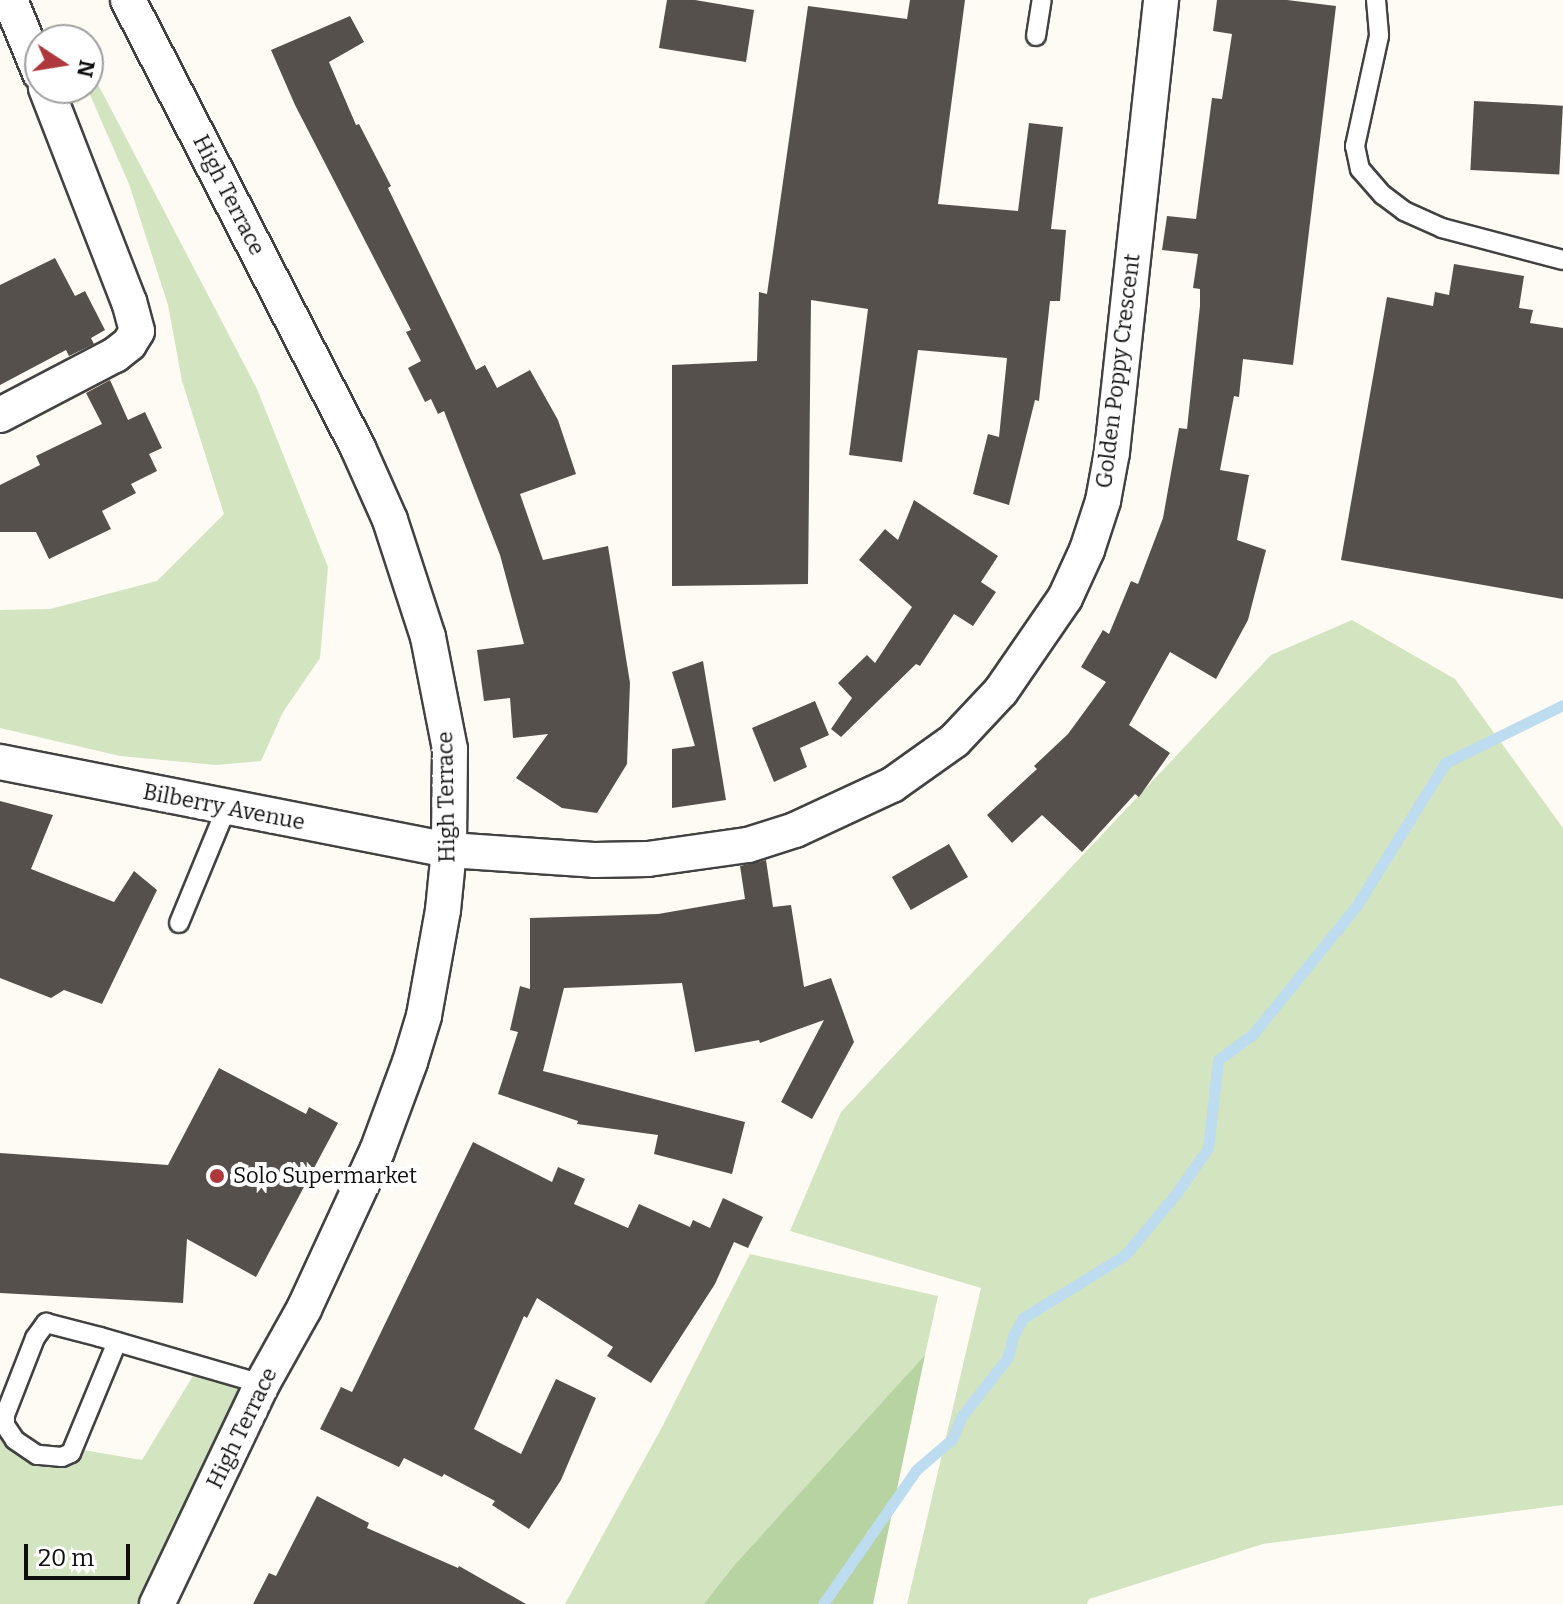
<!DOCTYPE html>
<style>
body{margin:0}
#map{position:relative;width:1563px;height:1604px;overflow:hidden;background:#fdfbf3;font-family:Bitter,serif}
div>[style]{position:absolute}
.green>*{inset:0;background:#d2e4c0}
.forest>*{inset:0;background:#b7d3a1}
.stream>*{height:11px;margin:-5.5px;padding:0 5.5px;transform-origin:5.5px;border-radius:5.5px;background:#bddcef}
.building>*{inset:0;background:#56504d;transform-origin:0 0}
.roads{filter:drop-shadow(2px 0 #424242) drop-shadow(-2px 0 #424242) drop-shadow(0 2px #424242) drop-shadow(0 -2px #424242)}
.service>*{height:18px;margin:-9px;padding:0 9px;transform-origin:9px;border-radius:9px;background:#fff}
.minor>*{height:34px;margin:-17px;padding:0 17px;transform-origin:17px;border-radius:17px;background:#fff}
.dots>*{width:22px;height:22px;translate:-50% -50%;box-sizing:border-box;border:4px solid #fff;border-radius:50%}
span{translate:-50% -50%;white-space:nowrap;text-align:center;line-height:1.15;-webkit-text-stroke:8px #fff;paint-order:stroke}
.street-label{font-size:22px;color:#0f0f0f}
.poi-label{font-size:22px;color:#0f0f0f}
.left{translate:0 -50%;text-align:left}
.north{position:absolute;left:24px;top:24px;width:80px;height:80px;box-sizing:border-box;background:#fff;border:2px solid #9f9f9f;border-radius:50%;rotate:102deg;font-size:22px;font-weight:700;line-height:32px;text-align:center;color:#0f0f0f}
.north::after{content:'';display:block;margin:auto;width:28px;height:36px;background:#ae383c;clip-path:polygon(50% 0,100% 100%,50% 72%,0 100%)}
.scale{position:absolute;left:24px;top:1544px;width:106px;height:36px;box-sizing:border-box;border:4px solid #0f0f0f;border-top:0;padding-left:10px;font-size:24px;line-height:28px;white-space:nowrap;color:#0f0f0f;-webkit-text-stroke:6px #fff;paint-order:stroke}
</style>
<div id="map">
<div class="green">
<i style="clip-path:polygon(88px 65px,257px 389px,328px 567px,320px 658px,283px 712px,261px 761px,216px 765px,120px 756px,0 728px,0 610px,50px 609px,157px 581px,224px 514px,182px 381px,168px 305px,129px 184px,87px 88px)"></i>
<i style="clip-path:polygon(1352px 620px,1455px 679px,1563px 828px,1563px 1505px,1263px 1544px,1089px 1599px,1087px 1604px,907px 1604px,981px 1288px,790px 1231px,841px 1112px,1271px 655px)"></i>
<i style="clip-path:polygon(750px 1254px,938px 1296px,925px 1355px,704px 1604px,565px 1604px,661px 1429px)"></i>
<i style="clip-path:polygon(199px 1366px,262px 1384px,157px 1604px,0 1604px,0 1436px,142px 1460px)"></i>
</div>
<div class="forest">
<i style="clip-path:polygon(925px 1355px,873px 1604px,704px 1604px,733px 1567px)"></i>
</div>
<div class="stream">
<i style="left:823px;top:1604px;width:163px;rotate:-55.2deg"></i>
<i style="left:916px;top:1470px;width:48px;rotate:-40.7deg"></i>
<i style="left:952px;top:1439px;width:25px;rotate:-67deg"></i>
<i style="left:962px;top:1416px;width:75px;rotate:-52.1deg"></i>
<i style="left:1008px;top:1357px;width:22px;rotate:-77deg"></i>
<i style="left:1013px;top:1336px;width:21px;rotate:-61deg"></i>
<i style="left:1023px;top:1318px;width:120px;rotate:-31.7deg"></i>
<i style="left:1125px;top:1255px;width:78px;rotate:-50.2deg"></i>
<i style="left:1175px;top:1195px;width:57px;rotate:-54.9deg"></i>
<i style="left:1208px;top:1148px;width:89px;rotate:-83.5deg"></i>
<i style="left:1218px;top:1060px;width:44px;rotate:-36.6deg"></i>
<i style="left:1253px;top:1034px;width:166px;rotate:-51.1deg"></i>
<i style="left:1357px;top:905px;width:167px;rotate:-58.2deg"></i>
<i style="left:1445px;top:763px;width:131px;rotate:-26.2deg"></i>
</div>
<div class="building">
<i style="clip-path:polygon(667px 0,695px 0,754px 10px,746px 62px,659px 48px)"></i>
<i style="clip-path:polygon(910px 0,965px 0,938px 204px,1018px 211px,1029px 123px,1063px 127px,1051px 229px,1066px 230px,1060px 301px,1050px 301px,1039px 401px,1035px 400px,1009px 505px,973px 494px,988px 434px,999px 437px,1007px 358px,918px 350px,902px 462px,849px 455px,868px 309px,811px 300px,808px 584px,672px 586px,672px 365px,757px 361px,759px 292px,767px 294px,808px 6px,907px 19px)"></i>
<i style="clip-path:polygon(1217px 0,1287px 0,1336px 6px,1293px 365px,1243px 359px,1239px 397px,1234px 396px,1220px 470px,1249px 475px,1237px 540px,1266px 550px,1248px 620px,1216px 679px,1170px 652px,1129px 725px,1170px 753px,1139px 797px,1135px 794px,1082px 852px,1042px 815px,1012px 843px,987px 815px,1037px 769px,1034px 766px,1068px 734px,1106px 682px,1081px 667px,1103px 630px,1109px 634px,1131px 581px,1138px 584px,1163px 518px,1179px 428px,1187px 429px,1200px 306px,1200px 289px,1193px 288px,1198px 254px,1162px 250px,1167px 216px,1196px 219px,1212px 98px,1222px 99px,1232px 34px,1213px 31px)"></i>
<i style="clip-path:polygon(350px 16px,364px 42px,329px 62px,356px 125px,359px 124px,391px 186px,388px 188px,476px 370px,485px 365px,497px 388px,530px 370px,558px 420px,576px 474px,520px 494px,543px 560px,608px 546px,630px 683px,627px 764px,597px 813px,562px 808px,516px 778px,548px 734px,513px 738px,510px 698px,484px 701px,477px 650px,524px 644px,500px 555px,444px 411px,438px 414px,431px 399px,425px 402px,408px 368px,421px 361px,406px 332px,411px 330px,295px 105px,271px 50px)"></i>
<i style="left:1474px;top:101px;width:89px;height:69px;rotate:3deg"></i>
<i style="clip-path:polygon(55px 258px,75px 296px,85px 291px,105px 330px,91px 338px,94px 344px,69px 356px,66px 350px,0 385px,0 285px)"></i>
<i style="clip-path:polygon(1454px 264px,1524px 276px,1519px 308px,1533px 310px,1530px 323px,1563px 328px,1563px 599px,1341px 560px,1387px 297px,1433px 306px,1435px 292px,1449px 295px)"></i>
<i style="clip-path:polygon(110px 380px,128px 420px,145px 412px,162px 448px,149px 454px,157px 471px,131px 484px,136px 493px,102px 511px,111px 529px,49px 559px,36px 532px,0 532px,0 485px,40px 465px,36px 456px,102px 424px,86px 393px)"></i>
<i style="clip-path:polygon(914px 500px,998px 556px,981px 582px,996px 592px,973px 626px,954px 614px,920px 666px,916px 664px,841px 737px,831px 729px,852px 698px,838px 683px,867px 655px,875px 663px,912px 607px,859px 560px,885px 529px,898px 540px)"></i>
<i style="clip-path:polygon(703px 661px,726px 800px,672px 808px,672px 749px,695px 746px,672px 672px)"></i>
<i style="clip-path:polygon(815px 701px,829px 735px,800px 748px,807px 767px,774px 782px,752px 728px)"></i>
<i style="clip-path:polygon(0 801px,53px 815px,31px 869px,114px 902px,134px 871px,157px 890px,102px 1004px,64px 990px,51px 998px,0 978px)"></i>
<i style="left:949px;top:844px;width:38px;height:66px;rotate:60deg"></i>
<i style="clip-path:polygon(766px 860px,773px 907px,791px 905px,804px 987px,831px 978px,854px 1042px,812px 1119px,781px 1102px,824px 1020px,760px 1043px,759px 1040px,695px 1052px,682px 983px,564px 988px,543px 1071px,745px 1122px,732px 1174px,654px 1154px,658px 1135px,577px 1124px,578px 1121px,498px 1094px,518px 1032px,510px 1030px,520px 986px,530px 989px,530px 918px,658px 914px,745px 899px,740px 866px)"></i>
<i style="clip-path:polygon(219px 1068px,306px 1114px,309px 1107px,338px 1123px,256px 1277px,187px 1239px,183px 1303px,0 1293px,0 1153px,168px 1165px)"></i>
<i style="clip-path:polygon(473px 1142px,552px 1182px,558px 1167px,585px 1179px,574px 1204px,628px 1228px,639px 1204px,690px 1227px,693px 1220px,710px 1228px,723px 1198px,763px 1217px,748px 1248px,734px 1242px,715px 1284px,651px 1383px,607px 1356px,613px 1347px,537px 1298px,527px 1318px,524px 1316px,474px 1429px,521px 1454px,556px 1379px,596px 1398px,561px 1480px,529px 1529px,492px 1505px,495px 1501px,444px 1474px,442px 1477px,404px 1458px,399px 1467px,320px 1429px,341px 1387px,352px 1392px)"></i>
<i style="clip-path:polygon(317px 1496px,369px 1523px,367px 1528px,458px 1568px,459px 1566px,526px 1604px,253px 1604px,269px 1573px,276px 1576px)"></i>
</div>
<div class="roads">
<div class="service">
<i style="left:1376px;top:0;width:36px;rotate:85deg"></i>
<i style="left:1379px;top:36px;width:113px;rotate:102.3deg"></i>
<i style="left:1355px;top:146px;width:24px;rotate:78deg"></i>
<i style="left:1360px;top:169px;width:35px;rotate:49deg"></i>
<i style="left:1383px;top:195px;width:26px;rotate:37deg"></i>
<i style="left:1404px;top:211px;width:42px;rotate:24.1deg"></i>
<i style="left:1442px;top:228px;width:125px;rotate:14.8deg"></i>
<i style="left:1036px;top:36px;width:36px;rotate:-81deg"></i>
<i style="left:179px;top:923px;width:123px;rotate:-67.6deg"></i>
<i style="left:117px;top:1342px;width:120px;rotate:112.5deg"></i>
<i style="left:71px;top:1453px;width:10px;rotate:156deg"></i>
<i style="left:62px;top:1457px;width:25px;rotate:-175deg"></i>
<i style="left:37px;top:1455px;width:27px;rotate:-146deg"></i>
<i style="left:15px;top:1440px;width:18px;rotate:-124deg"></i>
<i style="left:5px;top:1425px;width:10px;rotate:-90deg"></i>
<i style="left:5px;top:1415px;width:83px;rotate:-68.7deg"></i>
<i style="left:35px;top:1338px;width:19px;rotate:-54deg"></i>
<i style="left:46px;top:1323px;width:56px;rotate:14.5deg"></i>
<i style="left:100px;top:1337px;width:169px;rotate:16.2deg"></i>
</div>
<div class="minor">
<i style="left:10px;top:0;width:79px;rotate:67.7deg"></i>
<i style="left:128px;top:0;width:504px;rotate:62.82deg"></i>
<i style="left:358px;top:448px;width:79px;rotate:66deg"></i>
<i style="left:390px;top:520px;width:123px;rotate:72deg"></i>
<i style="left:428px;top:637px;width:114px;rotate:78.9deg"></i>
<i style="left:450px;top:749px;width:101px;rotate:90.6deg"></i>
<i style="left:449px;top:850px;width:60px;rotate:95.7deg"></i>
<i style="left:443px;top:910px;width:108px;rotate:100.2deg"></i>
<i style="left:424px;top:1016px;width:48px;rotate:106.9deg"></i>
<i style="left:410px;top:1062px;width:95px;rotate:110.3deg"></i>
<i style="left:377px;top:1151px;width:174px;rotate:114.8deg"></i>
<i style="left:304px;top:1309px;width:86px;rotate:119.2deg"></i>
<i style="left:262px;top:1384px;width:244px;rotate:115.5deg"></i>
<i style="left:0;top:415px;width:130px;rotate:-27.6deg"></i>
<i style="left:115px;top:355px;width:18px;rotate:-38deg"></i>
<i style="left:129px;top:344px;width:15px;rotate:-58deg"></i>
<i style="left:137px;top:331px;width:30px;rotate:-105deg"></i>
<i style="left:129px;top:302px;width:230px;rotate:-111.2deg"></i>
<i style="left:0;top:762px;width:458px;rotate:11.1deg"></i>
<i style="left:449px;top:850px;width:145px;rotate:3.9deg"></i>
<i style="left:594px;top:860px;width:54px;rotate:-1.1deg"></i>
<i style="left:648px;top:859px;width:101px;rotate:-8deg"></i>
<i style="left:748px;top:845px;width:49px;rotate:-17.7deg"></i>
<i style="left:795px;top:830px;width:107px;rotate:-24.9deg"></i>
<i style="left:892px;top:785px;width:77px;rotate:-35.5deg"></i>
<i style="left:955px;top:740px;width:67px;rotate:-46.8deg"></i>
<i style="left:1001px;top:691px;width:113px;rotate:-55.5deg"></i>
<i style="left:1065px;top:598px;width:53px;rotate:-65.4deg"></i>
<i style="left:1087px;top:550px;width:52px;rotate:-71.9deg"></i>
<i style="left:1103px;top:501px;width:50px;rotate:-79.6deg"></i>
<i style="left:1112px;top:452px;width:455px;rotate:-83.8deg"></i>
</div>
</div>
<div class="dots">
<i style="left:217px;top:1176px;background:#ae383c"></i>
</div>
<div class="street-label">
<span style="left:229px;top:195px;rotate:63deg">High Terrace</span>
<span style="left:1118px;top:371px;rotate:-83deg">Golden Poppy Crescent</span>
<span style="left:446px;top:797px;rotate:-91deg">High Terrace</span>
<span style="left:224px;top:807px;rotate:11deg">Bilberry Avenue</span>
<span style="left:242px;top:1428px;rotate:-64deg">High Terrace</span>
</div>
<div class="poi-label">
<span class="left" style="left:233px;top:1176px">Solo Supermarket</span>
</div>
<div class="north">N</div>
<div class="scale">20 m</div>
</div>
